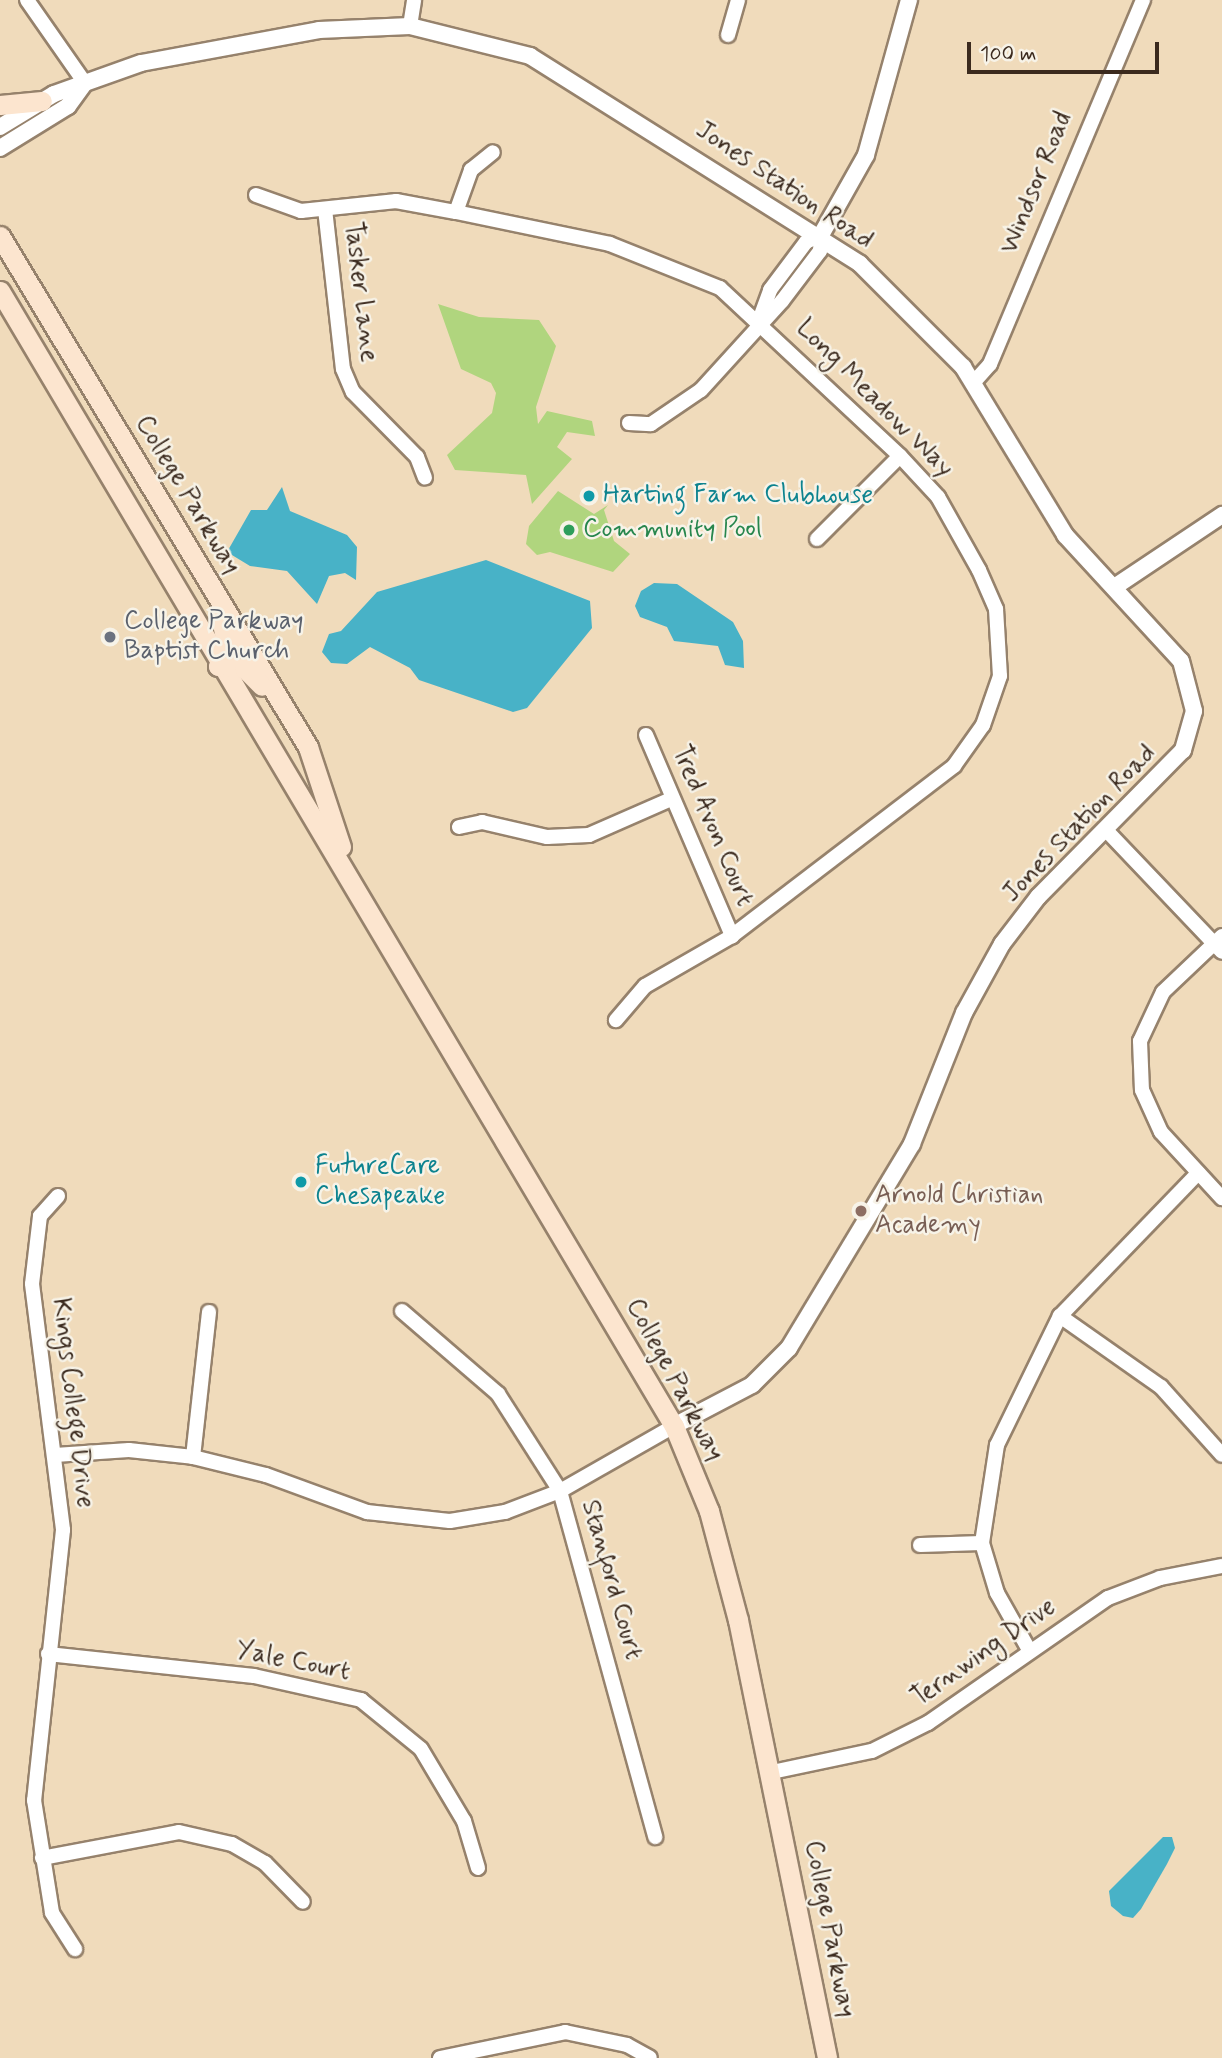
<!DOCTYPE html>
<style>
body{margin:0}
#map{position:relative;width:1222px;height:2058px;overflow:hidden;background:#f0dbbb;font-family:Mynerve,sans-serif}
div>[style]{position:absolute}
.green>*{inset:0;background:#b0d57e}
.water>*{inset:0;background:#48b2c7}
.roads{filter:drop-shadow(2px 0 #96826c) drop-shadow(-2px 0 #96826c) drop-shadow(0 2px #96826c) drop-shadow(0 -2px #96826c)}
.minor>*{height:14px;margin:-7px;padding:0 7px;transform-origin:7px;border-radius:7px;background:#fff}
.tertiary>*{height:16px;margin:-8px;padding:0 8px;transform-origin:8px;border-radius:8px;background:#fff}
.secondary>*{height:19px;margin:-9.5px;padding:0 9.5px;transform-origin:9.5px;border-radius:9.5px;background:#fce5cf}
.dots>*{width:19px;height:19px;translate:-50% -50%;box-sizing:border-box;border:4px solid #f7f3e8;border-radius:50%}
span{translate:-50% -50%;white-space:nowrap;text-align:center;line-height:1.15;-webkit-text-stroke:5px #f7f3e8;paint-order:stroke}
.street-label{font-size:26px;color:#3b2a1e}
.culture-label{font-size:26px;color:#0d838f}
.left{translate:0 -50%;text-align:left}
.leisure-label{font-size:26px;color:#27864d}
.worship-label{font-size:26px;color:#5b616d}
.education-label{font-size:26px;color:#785e54}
.scale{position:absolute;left:967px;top:42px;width:192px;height:32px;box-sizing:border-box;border:4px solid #3b2a1e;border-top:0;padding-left:9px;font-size:21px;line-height:24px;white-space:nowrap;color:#3b2a1e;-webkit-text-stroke:5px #f7f3e8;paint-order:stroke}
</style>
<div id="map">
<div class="green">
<i style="clip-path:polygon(438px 304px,479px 317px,539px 320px,556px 346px,536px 407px,538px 424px,547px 411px,592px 421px,595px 436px,567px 432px,557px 447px,572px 459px,532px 504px,526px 475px,455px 470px,447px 455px,492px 413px,496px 393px,491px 383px,461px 369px)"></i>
<i style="clip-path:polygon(558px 491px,594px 514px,608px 505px,604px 510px,614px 541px,630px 554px,613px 572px,550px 552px,537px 555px,526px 544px,529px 526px)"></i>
</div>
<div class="water">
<i style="clip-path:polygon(282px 487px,290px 511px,347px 535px,357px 547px,356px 580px,345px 573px,329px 576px,317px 604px,287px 571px,250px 566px,227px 552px,251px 510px,267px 510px)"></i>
<i style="clip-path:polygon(486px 560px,590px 601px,592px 628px,527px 708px,513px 712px,419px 680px,410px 668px,370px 647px,347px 664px,331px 663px,322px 652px,329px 634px,341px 631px,377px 592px)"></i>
<i style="clip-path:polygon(654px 583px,677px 584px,733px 622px,743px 641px,744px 668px,725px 665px,718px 646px,674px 641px,667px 627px,640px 617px,635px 606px,641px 591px)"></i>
<i style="clip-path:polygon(1163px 1837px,1172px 1837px,1175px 1848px,1167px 1864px,1141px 1909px,1133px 1918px,1123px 1916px,1111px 1906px,1109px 1891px)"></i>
</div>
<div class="roads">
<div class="minor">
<i style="left:27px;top:0;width:101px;rotate:55.1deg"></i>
<i style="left:410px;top:26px;width:26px;rotate:-81deg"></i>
<i style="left:728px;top:35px;width:36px;rotate:-74deg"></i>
<i style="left:256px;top:195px;width:48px;rotate:19.6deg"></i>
<i style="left:301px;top:211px;width:96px;rotate:-6deg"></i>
<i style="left:396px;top:201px;width:61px;rotate:10.4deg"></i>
<i style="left:456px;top:212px;width:157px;rotate:11.7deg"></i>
<i style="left:610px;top:244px;width:118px;rotate:21.8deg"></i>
<i style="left:720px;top:288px;width:246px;rotate:43deg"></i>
<i style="left:900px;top:456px;width:56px;rotate:47.2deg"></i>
<i style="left:938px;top:497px;width:84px;rotate:60.7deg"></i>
<i style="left:979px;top:570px;width:43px;rotate:66.4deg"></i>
<i style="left:996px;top:609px;width:67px;rotate:86.6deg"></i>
<i style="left:1000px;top:676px;width:52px;rotate:109.1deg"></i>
<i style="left:983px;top:725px;width:50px;rotate:125.3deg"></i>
<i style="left:954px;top:766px;width:280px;rotate:142.6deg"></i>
<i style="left:732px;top:936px;width:100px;rotate:150.1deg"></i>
<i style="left:645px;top:986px;width:45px;rotate:130.5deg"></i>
<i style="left:325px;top:209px;width:161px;rotate:83.6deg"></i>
<i style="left:343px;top:369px;width:25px;rotate:67deg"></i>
<i style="left:353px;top:392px;width:91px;rotate:45.4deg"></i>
<i style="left:417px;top:457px;width:22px;rotate:69deg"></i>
<i style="left:456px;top:212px;width:45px;rotate:-70.3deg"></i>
<i style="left:471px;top:170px;width:28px;rotate:-39deg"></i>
<i style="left:760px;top:318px;width:30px;rotate:-70deg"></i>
<i style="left:770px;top:290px;width:60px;rotate:-53.1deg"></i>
<i style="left:806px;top:242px;width:17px;rotate:-25deg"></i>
<i style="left:974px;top:382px;width:24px;rotate:-48deg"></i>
<i style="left:990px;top:364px;width:395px;rotate:-67.2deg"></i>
<i style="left:629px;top:423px;width:22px;rotate:3deg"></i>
<i style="left:651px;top:424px;width:60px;rotate:-34.2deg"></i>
<i style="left:701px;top:390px;width:120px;rotate:-47.7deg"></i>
<i style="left:782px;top:301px;width:63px;rotate:-52.8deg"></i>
<i style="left:820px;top:251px;width:16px;rotate:-86deg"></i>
<i style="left:817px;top:539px;width:117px;rotate:-45deg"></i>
<i style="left:646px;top:735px;width:219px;rotate:66.8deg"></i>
<i style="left:459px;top:827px;width:24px;rotate:-12deg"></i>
<i style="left:482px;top:822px;width:67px;rotate:13deg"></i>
<i style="left:547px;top:837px;width:42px;rotate:-2.7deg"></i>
<i style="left:589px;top:835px;width:90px;rotate:-23.7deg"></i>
<i style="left:1106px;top:830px;width:168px;rotate:46.4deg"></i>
<i style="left:1222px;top:936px;width:81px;rotate:136.5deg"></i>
<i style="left:1163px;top:992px;width:54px;rotate:115.1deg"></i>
<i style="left:1140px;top:1041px;width:49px;rotate:87.7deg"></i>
<i style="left:1142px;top:1090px;width:46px;rotate:65.7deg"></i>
<i style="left:1161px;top:1132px;width:90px;rotate:47.3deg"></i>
<i style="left:58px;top:1196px;width:27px;rotate:132deg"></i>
<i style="left:40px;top:1216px;width:68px;rotate:96.7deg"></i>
<i style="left:32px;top:1284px;width:248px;rotate:82.8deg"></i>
<i style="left:63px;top:1530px;width:272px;rotate:96.1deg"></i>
<i style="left:34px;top:1800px;width:114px;rotate:80.9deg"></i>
<i style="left:52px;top:1913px;width:43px;rotate:57.4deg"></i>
<i style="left:402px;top:1311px;width:127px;rotate:40.8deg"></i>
<i style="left:498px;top:1394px;width:115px;rotate:57.4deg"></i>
<i style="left:560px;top:1491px;width:359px;rotate:74.6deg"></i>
<i style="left:1060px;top:1316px;width:123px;rotate:35.1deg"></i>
<i style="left:1161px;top:1387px;width:91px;rotate:48.1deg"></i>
<i style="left:55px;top:1455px;width:74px;rotate:-3.9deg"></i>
<i style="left:129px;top:1450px;width:64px;rotate:6.2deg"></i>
<i style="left:193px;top:1457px;width:75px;rotate:13.9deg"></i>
<i style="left:266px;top:1475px;width:108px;rotate:20.1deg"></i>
<i style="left:367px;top:1512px;width:83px;rotate:6.2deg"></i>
<i style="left:450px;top:1521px;width:56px;rotate:-9.3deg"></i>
<i style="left:505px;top:1512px;width:59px;rotate:-20.9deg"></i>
<i style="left:560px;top:1491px;width:131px;rotate:-29.7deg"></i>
<i style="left:193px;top:1457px;width:146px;rotate:-83.7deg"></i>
<i style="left:920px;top:1545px;width:62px;rotate:-1.8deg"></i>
<i style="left:1028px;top:1648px;width:63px;rotate:-119.4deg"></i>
<i style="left:997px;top:1593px;width:52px;rotate:-106.7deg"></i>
<i style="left:982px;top:1543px;width:99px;rotate:-81.3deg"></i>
<i style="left:997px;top:1445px;width:144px;rotate:-64deg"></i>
<i style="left:1060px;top:1316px;width:199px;rotate:-46deg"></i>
<i style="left:48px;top:1654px;width:207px;rotate:6.1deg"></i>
<i style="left:254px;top:1676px;width:110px;rotate:12.6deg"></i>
<i style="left:361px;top:1700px;width:77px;rotate:39.2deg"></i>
<i style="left:421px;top:1749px;width:84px;rotate:59.2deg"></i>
<i style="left:464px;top:1821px;width:49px;rotate:73.4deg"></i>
<i style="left:772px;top:1772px;width:102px;rotate:-11.9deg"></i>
<i style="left:872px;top:1751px;width:63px;rotate:-26.6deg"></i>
<i style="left:928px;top:1723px;width:219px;rotate:-34.8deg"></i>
<i style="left:1108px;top:1598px;width:56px;rotate:-21deg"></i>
<i style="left:1160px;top:1578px;width:63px;rotate:-11deg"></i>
<i style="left:42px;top:1858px;width:139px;rotate:-10.7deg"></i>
<i style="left:179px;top:1832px;width:54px;rotate:12.8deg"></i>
<i style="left:232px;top:1844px;width:38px;rotate:30deg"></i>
<i style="left:265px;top:1863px;width:54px;rotate:45.7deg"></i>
<i style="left:440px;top:2058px;width:128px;rotate:-11.7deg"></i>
<i style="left:565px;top:2032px;width:63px;rotate:11.8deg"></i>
<i style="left:627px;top:2045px;width:26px;rotate:29deg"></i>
</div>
<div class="tertiary">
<i style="left:0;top:127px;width:63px;rotate:-31.4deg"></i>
<i style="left:54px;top:94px;width:92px;rotate:-19.6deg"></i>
<i style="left:141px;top:63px;width:181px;rotate:-10.5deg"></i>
<i style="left:319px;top:30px;width:91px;rotate:-2.5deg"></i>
<i style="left:410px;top:26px;width:124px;rotate:14deg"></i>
<i style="left:530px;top:56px;width:390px;rotate:32.2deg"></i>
<i style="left:860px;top:264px;width:146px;rotate:45deg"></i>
<i style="left:963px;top:367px;width:197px;rotate:58.7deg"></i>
<i style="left:1065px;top:535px;width:171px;rotate:47.4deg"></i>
<i style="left:1181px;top:661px;width:52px;rotate:75.4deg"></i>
<i style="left:1194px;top:711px;width:41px;rotate:105.8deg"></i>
<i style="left:1183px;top:750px;width:206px;rotate:134.6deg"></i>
<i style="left:1038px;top:897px;width:59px;rotate:127.5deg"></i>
<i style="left:1002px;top:944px;width:79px;rotate:118.8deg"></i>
<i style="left:964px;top:1013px;width:141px;rotate:111.7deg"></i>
<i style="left:912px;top:1144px;width:238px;rotate:121.1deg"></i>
<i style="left:789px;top:1348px;width:52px;rotate:135deg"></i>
<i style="left:752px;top:1385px;width:88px;rotate:152.3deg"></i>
<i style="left:0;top:148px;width:80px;rotate:-31.7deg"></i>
<i style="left:68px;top:106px;width:29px;rotate:-54deg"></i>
<i style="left:821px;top:235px;width:92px;rotate:-60.6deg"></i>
<i style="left:866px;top:155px;width:161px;rotate:-74.5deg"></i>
<i style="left:1116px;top:586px;width:128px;rotate:-33.8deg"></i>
</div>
<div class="secondary">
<i style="left:0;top:105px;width:42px;rotate:-5.4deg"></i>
<i style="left:0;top:236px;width:597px;rotate:58.92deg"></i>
<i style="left:308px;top:747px;width:105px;rotate:71.7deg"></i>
<i style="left:0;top:291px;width:1320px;rotate:59.3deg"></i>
<i style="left:674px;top:1426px;width:92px;rotate:67.6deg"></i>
<i style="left:709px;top:1511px;width:113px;rotate:75.1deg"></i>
<i style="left:738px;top:1620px;width:447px;rotate:78.5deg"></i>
<i style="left:218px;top:666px;width:26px;rotate:4deg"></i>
<i style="left:244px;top:668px;width:25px;rotate:45deg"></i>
<i style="left:218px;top:666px;width:19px;rotate:-58deg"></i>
<i style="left:228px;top:650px;width:36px;rotate:-103deg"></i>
</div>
</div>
<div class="dots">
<i style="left:589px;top:496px;background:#0f9aa8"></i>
<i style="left:569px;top:530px;background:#2e9e5b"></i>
<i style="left:110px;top:637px;background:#6b7280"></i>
<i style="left:301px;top:1182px;background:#0f9aa8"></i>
<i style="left:861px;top:1211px;background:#8d6e63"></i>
</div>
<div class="street-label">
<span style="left:1037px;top:183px;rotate:-68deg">Windsor Road</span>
<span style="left:784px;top:186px;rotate:34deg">Jones Station Road</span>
<span style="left:360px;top:292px;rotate:83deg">Tasker Lane</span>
<span style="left:874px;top:399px;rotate:45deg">Long Meadow Way</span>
<span style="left:187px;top:495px;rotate:59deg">College Parkway</span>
<span style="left:1080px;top:824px;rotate:-46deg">Jones Station Road</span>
<span style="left:712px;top:826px;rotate:67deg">Tred Avon Court</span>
<span style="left:674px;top:1380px;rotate:62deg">College Parkway</span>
<span style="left:72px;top:1403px;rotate:83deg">Kings College Drive</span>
<span style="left:611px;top:1580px;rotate:74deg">Stanford Court</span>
<span style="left:984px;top:1653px;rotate:-35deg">Ternwing Drive</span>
<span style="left:293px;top:1662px;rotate:11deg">Yale Court</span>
<span style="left:829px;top:1929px;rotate:79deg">College Parkway</span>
</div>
<div class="culture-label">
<span class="left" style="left:603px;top:496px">Harting Farm Clubhouse</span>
<span class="left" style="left:315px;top:1182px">FutureCare<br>Chesapeake</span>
</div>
<div class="leisure-label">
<span class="left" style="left:583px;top:530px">Community Pool</span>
</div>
<div class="worship-label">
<span class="left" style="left:124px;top:637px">College Parkway<br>Baptist Church</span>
</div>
<div class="education-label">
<span class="left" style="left:875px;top:1211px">Arnold Christian<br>Academy</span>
</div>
<div class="scale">100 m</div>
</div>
